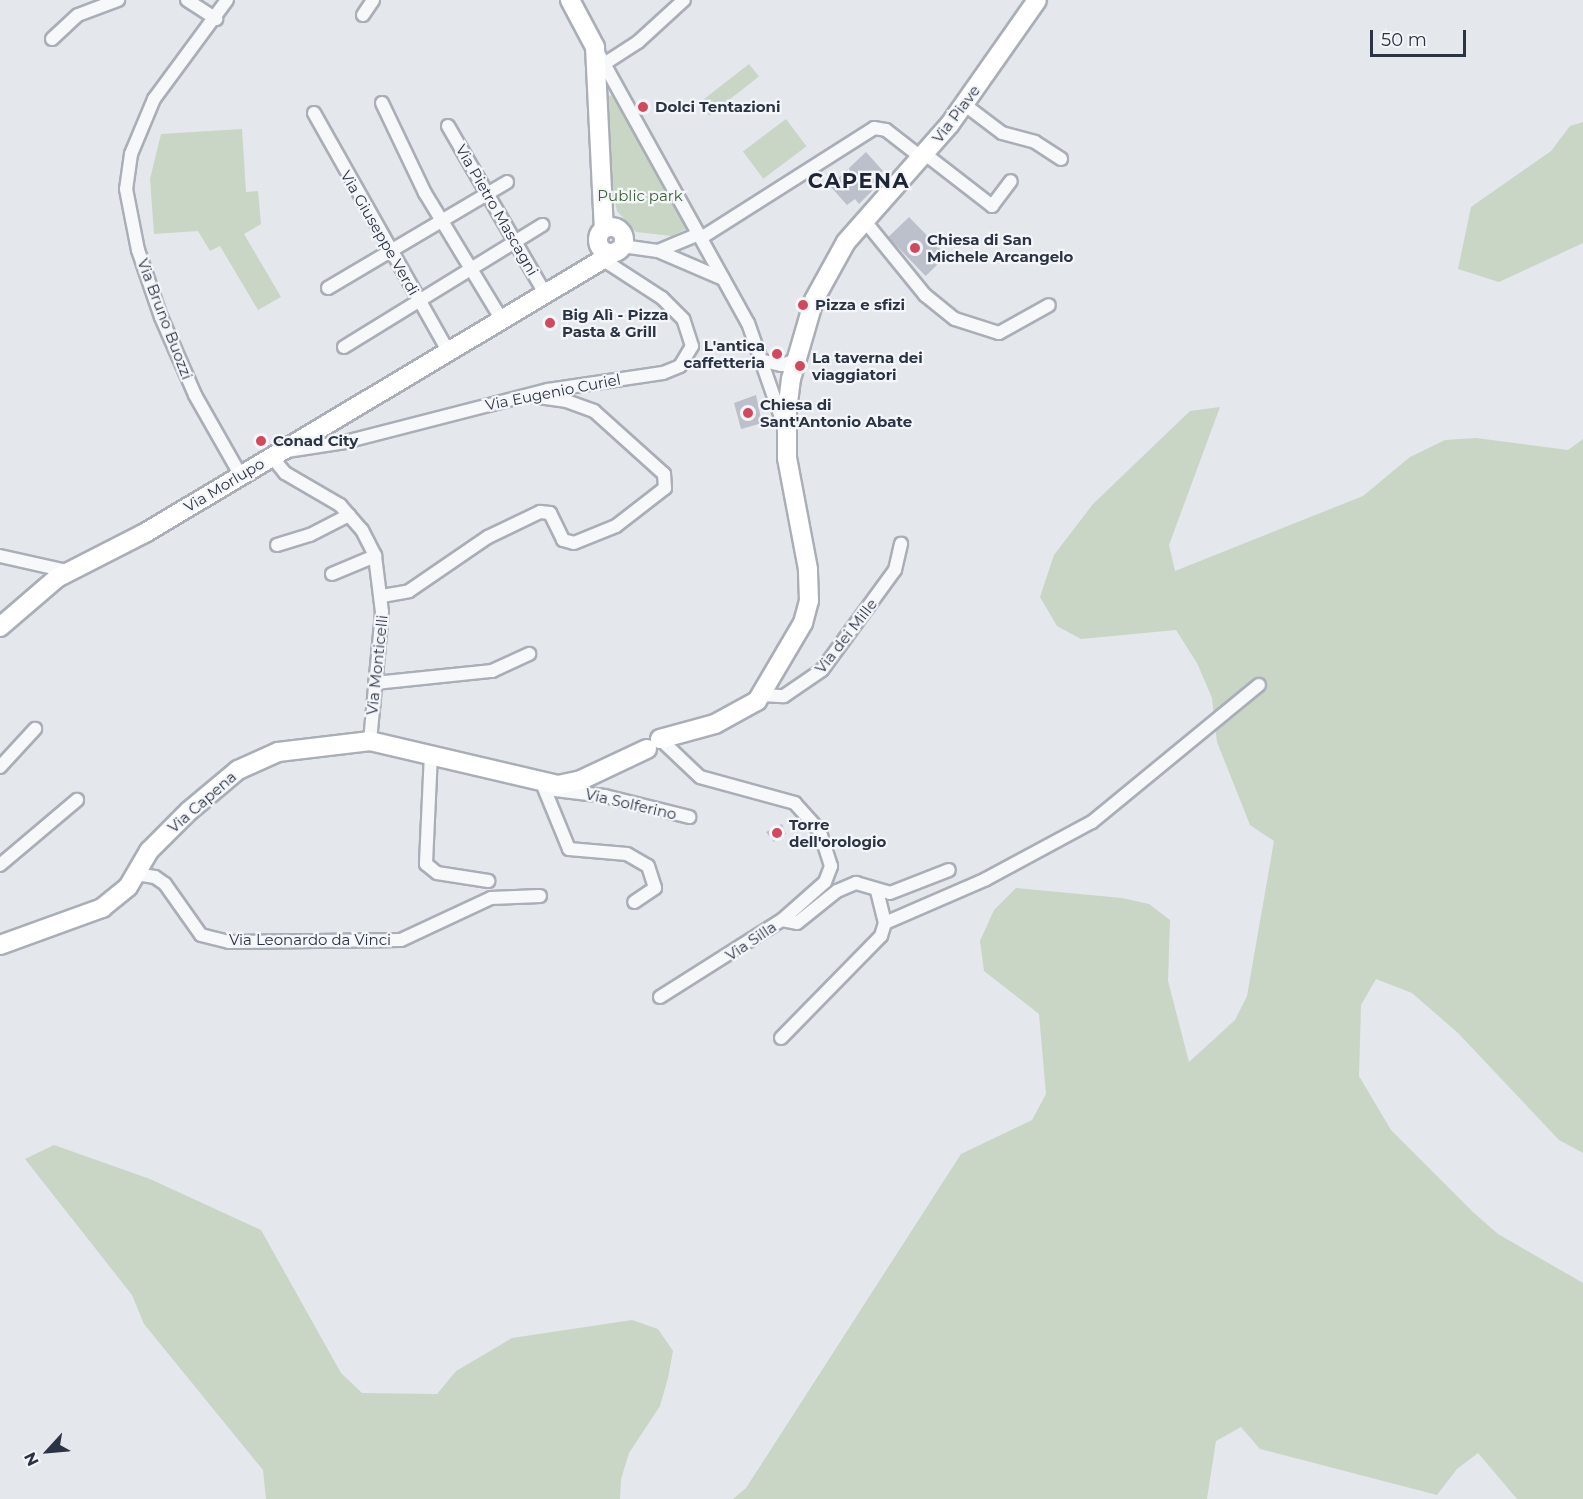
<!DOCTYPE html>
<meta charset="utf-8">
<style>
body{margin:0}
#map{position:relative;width:1583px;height:1499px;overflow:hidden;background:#e4e7ec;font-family:Montserrat,sans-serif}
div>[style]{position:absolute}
.green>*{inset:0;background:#c9d6c5;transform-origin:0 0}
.building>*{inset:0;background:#bbc0ca;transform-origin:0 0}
.roads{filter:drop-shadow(2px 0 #a9aeb7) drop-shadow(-2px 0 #a9aeb7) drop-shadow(0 2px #a9aeb7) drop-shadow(0 -2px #a9aeb7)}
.street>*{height:12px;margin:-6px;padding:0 6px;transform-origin:6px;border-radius:6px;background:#f7f8fa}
.secondary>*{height:18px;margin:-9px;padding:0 9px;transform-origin:9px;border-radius:9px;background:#fff}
.secondary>.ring{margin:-9px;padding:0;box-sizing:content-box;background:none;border:18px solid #fff;border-radius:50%}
.dots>*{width:16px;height:16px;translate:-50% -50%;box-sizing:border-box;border:3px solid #f4f6f9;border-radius:50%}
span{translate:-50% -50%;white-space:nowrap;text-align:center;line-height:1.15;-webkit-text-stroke:4.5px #f4f6f9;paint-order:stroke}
.poi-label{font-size:15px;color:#2b3445;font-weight:700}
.left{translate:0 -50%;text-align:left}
.right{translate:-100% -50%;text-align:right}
.street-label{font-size:15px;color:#2b3445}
.park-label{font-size:15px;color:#3f6138}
.district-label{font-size:21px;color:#1d2536;font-weight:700;letter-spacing:1.5px}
.north{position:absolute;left:18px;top:1421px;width:60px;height:60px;-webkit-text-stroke:4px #f4f6f9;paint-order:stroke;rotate:244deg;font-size:16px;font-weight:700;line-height:24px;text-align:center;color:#2b3445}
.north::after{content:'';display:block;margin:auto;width:21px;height:27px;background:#2b3445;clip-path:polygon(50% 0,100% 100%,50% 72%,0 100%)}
.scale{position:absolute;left:1370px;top:30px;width:96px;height:27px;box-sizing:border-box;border:3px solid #2b3445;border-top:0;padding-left:8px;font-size:18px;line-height:21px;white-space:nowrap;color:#2b3445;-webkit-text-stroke:4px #f4f6f9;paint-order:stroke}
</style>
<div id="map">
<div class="green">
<i style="left:749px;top:64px;width:16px;height:63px;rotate:52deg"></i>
<i style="clip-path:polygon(615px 95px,688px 228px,672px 236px,636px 232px,617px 211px,612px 188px,607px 96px)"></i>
<i style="left:786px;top:119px;width:34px;height:54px;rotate:53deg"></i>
<i style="clip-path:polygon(1583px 122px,1583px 243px,1499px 282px,1458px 269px,1471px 207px,1551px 151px,1570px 126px)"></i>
<i style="clip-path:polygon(242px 129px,246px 192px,258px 191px,261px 224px,244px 234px,281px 297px,258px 310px,220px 246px,210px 251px,198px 231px,154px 234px,150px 179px,161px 134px)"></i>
<i style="clip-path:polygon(1220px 407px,1169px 545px,1175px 571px,1363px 496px,1410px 457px,1445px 440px,1476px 438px,1568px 450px,1583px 439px,1583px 1153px,1559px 1140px,1458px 1033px,1412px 993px,1376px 979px,1361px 1005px,1359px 1076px,1391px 1130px,1474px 1213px,1498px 1234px,1583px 1283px,1583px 1499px,1517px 1499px,1478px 1453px,1457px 1469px,1437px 1495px,1260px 1449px,1241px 1427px,1216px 1441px,1207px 1499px,733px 1499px,746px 1488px,961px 1154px,1032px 1120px,1046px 1094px,1039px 1014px,984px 971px,980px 941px,994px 910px,1016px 888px,1122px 898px,1149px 904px,1170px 920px,1168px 981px,1189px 1062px,1235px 1020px,1247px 996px,1274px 841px,1250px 825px,1217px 742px,1212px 698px,1197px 663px,1176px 630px,1081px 639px,1057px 626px,1040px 597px,1054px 555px,1093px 504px,1190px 411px)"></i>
<i style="clip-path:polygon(54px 1145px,150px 1179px,261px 1230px,341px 1373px,362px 1393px,437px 1394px,456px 1371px,512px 1338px,632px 1320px,658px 1329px,673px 1351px,668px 1378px,660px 1406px,629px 1453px,621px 1479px,620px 1499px,266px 1499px,263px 1470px,144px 1324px,132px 1295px,25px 1159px)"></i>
</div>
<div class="building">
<i style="clip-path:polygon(866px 152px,883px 171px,876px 178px,881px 182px,859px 204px,855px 199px,847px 205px,830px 186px)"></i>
<i style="left:909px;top:217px;width:54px;height:29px;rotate:46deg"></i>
<i style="clip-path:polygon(756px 395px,762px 423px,741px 429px,734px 403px)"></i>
<i style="clip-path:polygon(782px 824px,786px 834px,774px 842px,766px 832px)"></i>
</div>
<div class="roads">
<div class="street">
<i style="left:187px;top:0;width:35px;rotate:33deg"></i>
<i style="left:227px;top:0;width:123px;rotate:126.4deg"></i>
<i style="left:154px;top:99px;width:60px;rotate:112.7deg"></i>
<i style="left:131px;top:154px;width:35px;rotate:98deg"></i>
<i style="left:126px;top:189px;width:62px;rotate:78.9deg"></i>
<i style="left:138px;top:250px;width:71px;rotate:71.1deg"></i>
<i style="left:161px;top:317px;width:85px;rotate:66.4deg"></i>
<i style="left:195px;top:395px;width:93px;rotate:60.4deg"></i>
<i style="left:363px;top:15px;width:18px;rotate:-56deg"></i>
<i style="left:52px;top:39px;width:35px;rotate:-43deg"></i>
<i style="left:78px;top:15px;width:43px;rotate:-20.6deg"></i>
<i style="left:597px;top:51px;width:311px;rotate:61deg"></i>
<i style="left:748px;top:323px;width:106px;rotate:70.7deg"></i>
<i style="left:604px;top:64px;width:40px;rotate:-32.9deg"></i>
<i style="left:638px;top:42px;width:62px;rotate:-42.4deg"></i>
<i style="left:382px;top:103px;width:100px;rotate:64.5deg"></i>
<i style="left:425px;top:193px;width:149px;rotate:58.8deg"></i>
<i style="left:965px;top:105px;width:46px;rotate:37.1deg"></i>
<i style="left:1002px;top:133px;width:34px;rotate:15deg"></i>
<i style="left:1035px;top:142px;width:31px;rotate:33deg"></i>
<i style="left:314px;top:113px;width:273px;rotate:60.6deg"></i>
<i style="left:448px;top:126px;width:195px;rotate:59.9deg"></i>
<i style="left:925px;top:154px;width:85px;rotate:37.8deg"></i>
<i style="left:992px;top:206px;width:31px;rotate:-53deg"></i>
<i style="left:864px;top:220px;width:97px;rotate:50.9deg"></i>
<i style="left:925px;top:295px;width:38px;rotate:39deg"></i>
<i style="left:955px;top:319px;width:46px;rotate:17.7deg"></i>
<i style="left:999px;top:333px;width:57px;rotate:-29.2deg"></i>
<i style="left:701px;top:238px;width:205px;rotate:-32.4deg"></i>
<i style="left:874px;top:128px;width:12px;rotate:9deg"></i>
<i style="left:886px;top:130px;width:46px;rotate:37.9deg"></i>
<i style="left:622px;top:246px;width:36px;rotate:8deg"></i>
<i style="left:658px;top:251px;width:71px;rotate:23.3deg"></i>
<i style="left:658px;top:251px;width:44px;rotate:-22.5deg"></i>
<i style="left:328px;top:288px;width:208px;rotate:-30.6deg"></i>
<i style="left:344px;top:347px;width:233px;rotate:-31.6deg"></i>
<i style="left:764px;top:361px;width:18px;rotate:13deg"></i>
<i style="left:782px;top:365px;width:15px;rotate:-20deg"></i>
<i style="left:287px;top:451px;width:59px;rotate:-8.8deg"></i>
<i style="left:345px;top:442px;width:210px;rotate:-14.4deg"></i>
<i style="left:548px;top:390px;width:116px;rotate:-8.4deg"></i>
<i style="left:663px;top:373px;width:18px;rotate:-22deg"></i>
<i style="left:680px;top:366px;width:23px;rotate:-59deg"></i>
<i style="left:692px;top:346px;width:28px;rotate:-108deg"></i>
<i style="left:683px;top:319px;width:30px;rotate:-135deg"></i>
<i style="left:662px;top:298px;width:68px;rotate:-147deg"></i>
<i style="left:272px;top:457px;width:21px;rotate:51deg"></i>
<i style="left:285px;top:473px;width:64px;rotate:30.2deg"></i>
<i style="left:340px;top:505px;width:33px;rotate:49deg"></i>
<i style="left:362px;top:530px;width:29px;rotate:63deg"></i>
<i style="left:375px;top:556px;width:56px;rotate:82.9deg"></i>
<i style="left:382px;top:612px;width:130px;rotate:95.3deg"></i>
<i style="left:277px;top:545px;width:34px;rotate:-17deg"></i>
<i style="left:310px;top:535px;width:44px;rotate:-27.1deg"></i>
<i style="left:0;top:556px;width:69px;rotate:12.6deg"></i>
<i style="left:332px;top:574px;width:47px;rotate:-22.7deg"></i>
<i style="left:382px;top:596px;width:27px;rotate:-10deg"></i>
<i style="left:409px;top:591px;width:96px;rotate:-34.4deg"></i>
<i style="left:488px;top:537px;width:58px;rotate:-25.7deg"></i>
<i style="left:540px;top:512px;width:10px;rotate:6deg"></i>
<i style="left:550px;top:513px;width:30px;rotate:64deg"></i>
<i style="left:563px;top:540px;width:11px;rotate:15deg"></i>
<i style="left:574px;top:543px;width:45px;rotate:-22deg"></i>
<i style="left:616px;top:526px;width:62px;rotate:-37.8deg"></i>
<i style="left:665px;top:488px;width:14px;rotate:-94deg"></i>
<i style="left:664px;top:474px;width:94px;rotate:-138deg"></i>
<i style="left:594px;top:411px;width:29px;rotate:-160deg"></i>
<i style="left:567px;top:401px;width:34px;rotate:-172deg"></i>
<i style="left:375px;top:683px;width:118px;rotate:-5.9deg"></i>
<i style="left:492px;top:671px;width:41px;rotate:-24.7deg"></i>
<i style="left:762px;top:695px;width:22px;rotate:3deg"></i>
<i style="left:784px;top:696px;width:46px;rotate:-34.4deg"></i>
<i style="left:822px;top:670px;width:124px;rotate:-53.9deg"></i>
<i style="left:895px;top:570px;width:27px;rotate:-77deg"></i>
<i style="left:431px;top:753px;width:111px;rotate:92.6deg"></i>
<i style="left:426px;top:864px;width:14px;rotate:39deg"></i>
<i style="left:437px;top:873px;width:52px;rotate:8.9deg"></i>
<i style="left:0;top:767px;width:52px;rotate:-47.4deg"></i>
<i style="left:544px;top:788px;width:66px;rotate:67.7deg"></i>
<i style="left:569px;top:849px;width:58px;rotate:4.9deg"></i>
<i style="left:627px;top:854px;width:24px;rotate:30deg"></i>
<i style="left:648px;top:866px;width:23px;rotate:72deg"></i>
<i style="left:655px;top:888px;width:25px;rotate:146deg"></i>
<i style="left:555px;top:790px;width:50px;rotate:6.8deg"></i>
<i style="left:605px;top:796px;width:87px;rotate:14deg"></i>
<i style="left:0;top:865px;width:101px;rotate:-40.2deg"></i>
<i style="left:136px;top:874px;width:19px;rotate:9deg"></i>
<i style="left:155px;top:877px;width:12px;rotate:35deg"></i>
<i style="left:165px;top:884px;width:62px;rotate:54.8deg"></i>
<i style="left:201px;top:935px;width:29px;rotate:14deg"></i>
<i style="left:229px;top:942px;width:172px;rotate:-0.7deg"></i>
<i style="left:401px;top:940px;width:99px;rotate:-25deg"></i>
<i style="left:491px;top:898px;width:49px;rotate:-2.3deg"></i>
<i style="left:782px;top:920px;width:15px;rotate:11deg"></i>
<i style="left:797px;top:923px;width:51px;rotate:-38.7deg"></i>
<i style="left:837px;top:891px;width:21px;rotate:-23deg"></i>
<i style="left:856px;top:883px;width:35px;rotate:16deg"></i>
<i style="left:890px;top:893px;width:63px;rotate:-21.3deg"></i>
<i style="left:885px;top:923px;width:110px;rotate:-23.5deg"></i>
<i style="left:986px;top:879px;width:120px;rotate:-28.3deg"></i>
<i style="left:1092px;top:822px;width:216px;rotate:-39.4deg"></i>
<i style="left:660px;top:997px;width:144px;rotate:-32.3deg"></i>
<i style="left:782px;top:920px;width:57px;rotate:-41.5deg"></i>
<i style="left:825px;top:882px;width:17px;rotate:-69deg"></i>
<i style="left:831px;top:866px;width:38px;rotate:-108deg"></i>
<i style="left:819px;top:830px;width:36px;rotate:-132deg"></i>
<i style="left:795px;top:803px;width:98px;rotate:-164.7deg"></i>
<i style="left:700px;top:777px;width:55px;rotate:-136.5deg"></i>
<i style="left:781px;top:1038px;width:143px;rotate:-45.6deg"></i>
<i style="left:881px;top:936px;width:14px;rotate:-73deg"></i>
<i style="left:885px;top:923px;width:33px;rotate:-104deg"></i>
</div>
<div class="secondary">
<i style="left:570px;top:0;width:53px;rotate:62deg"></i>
<i style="left:595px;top:47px;width:181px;rotate:87.2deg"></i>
<i class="ring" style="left:598px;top:227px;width:8px;height:8px"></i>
<i style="left:0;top:627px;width:75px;rotate:-40.7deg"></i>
<i style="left:57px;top:578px;width:99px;rotate:-27.1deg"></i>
<i style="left:145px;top:533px;width:548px;rotate:-30.87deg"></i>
<i style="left:660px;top:739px;width:57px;rotate:-15.3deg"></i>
<i style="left:715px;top:724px;width:48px;rotate:-28.7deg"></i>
<i style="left:757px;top:701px;width:91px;rotate:-59.5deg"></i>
<i style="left:803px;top:623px;width:23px;rotate:-75deg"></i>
<i style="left:809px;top:601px;width:32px;rotate:-92deg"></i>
<i style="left:808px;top:569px;width:113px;rotate:-100.7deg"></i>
<i style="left:787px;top:458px;width:47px;rotate:-90deg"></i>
<i style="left:787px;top:411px;width:32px;rotate:-83deg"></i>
<i style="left:791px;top:379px;width:82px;rotate:-73.8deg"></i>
<i style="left:814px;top:300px;width:66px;rotate:-61.1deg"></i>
<i style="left:846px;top:242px;width:157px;rotate:-48.6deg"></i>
<i style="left:950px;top:124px;width:151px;rotate:-54.9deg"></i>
<i style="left:0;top:945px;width:109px;rotate:-19.9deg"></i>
<i style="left:102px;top:908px;width:33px;rotate:-39deg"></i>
<i style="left:128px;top:887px;width:42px;rotate:-59.7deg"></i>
<i style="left:149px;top:851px;width:57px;rotate:-45deg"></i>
<i style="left:189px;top:811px;width:64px;rotate:-39.9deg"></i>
<i style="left:238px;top:770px;width:44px;rotate:-24.2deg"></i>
<i style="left:278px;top:752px;width:93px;rotate:-6.8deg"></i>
<i style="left:370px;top:741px;width:193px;rotate:13.2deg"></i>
<i style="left:558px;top:785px;width:24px;rotate:-12deg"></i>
<i style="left:581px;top:780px;width:73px;rotate:-25.2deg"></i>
</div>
</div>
<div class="dots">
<i style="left:643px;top:107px;background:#d1495b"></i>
<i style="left:915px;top:248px;background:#d1495b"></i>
<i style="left:803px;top:305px;background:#d1495b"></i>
<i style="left:550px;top:323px;background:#d1495b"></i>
<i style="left:777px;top:354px;background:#d1495b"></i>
<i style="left:800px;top:366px;background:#d1495b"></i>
<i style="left:748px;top:413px;background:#d1495b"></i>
<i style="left:261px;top:441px;background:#d1495b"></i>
<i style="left:777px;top:833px;background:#d1495b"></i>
</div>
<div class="poi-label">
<span class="left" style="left:655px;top:107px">Dolci Tentazioni</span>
<span class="left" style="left:927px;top:248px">Chiesa di San<br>Michele Arcangelo</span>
<span class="left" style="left:815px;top:305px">Pizza e sfizi</span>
<span class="left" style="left:562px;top:323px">Big Alì - Pizza<br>Pasta &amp; Grill</span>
<span class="right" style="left:765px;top:354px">L'antica<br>caffetteria</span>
<span class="left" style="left:812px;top:366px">La taverna dei<br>viaggiatori</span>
<span class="left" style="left:760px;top:413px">Chiesa di<br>Sant'Antonio Abate</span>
<span class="left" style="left:273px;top:441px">Conad City</span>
<span class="left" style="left:789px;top:833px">Torre<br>dell'orologio</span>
</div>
<div class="street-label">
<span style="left:956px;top:114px;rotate:-53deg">Via Piave</span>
<span style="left:497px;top:210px;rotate:60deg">Via Pietro Mascagni</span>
<span style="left:380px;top:233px;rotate:60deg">Via Giuseppe Verdi</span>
<span style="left:165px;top:319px;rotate:69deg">Via Bruno Buozzi</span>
<span style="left:553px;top:392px;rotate:-11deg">Via Eugenio Curiel</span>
<span style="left:224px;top:485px;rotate:-31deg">Via Morlupo</span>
<span style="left:846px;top:636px;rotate:-52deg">Via dei Mille</span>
<span style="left:377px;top:665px;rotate:-84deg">Via Monticelli</span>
<span style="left:202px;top:802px;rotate:-41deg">Via Capena</span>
<span style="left:631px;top:804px;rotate:13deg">Via Solferino</span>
<span style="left:310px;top:940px">Via Leonardo da Vinci</span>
<span style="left:751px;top:941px;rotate:-34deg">Via Silla</span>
</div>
<div class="park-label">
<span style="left:640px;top:196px">Public park</span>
</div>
<div class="district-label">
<span style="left:859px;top:181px">CAPENA</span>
</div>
<div class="north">N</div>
<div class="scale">50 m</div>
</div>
